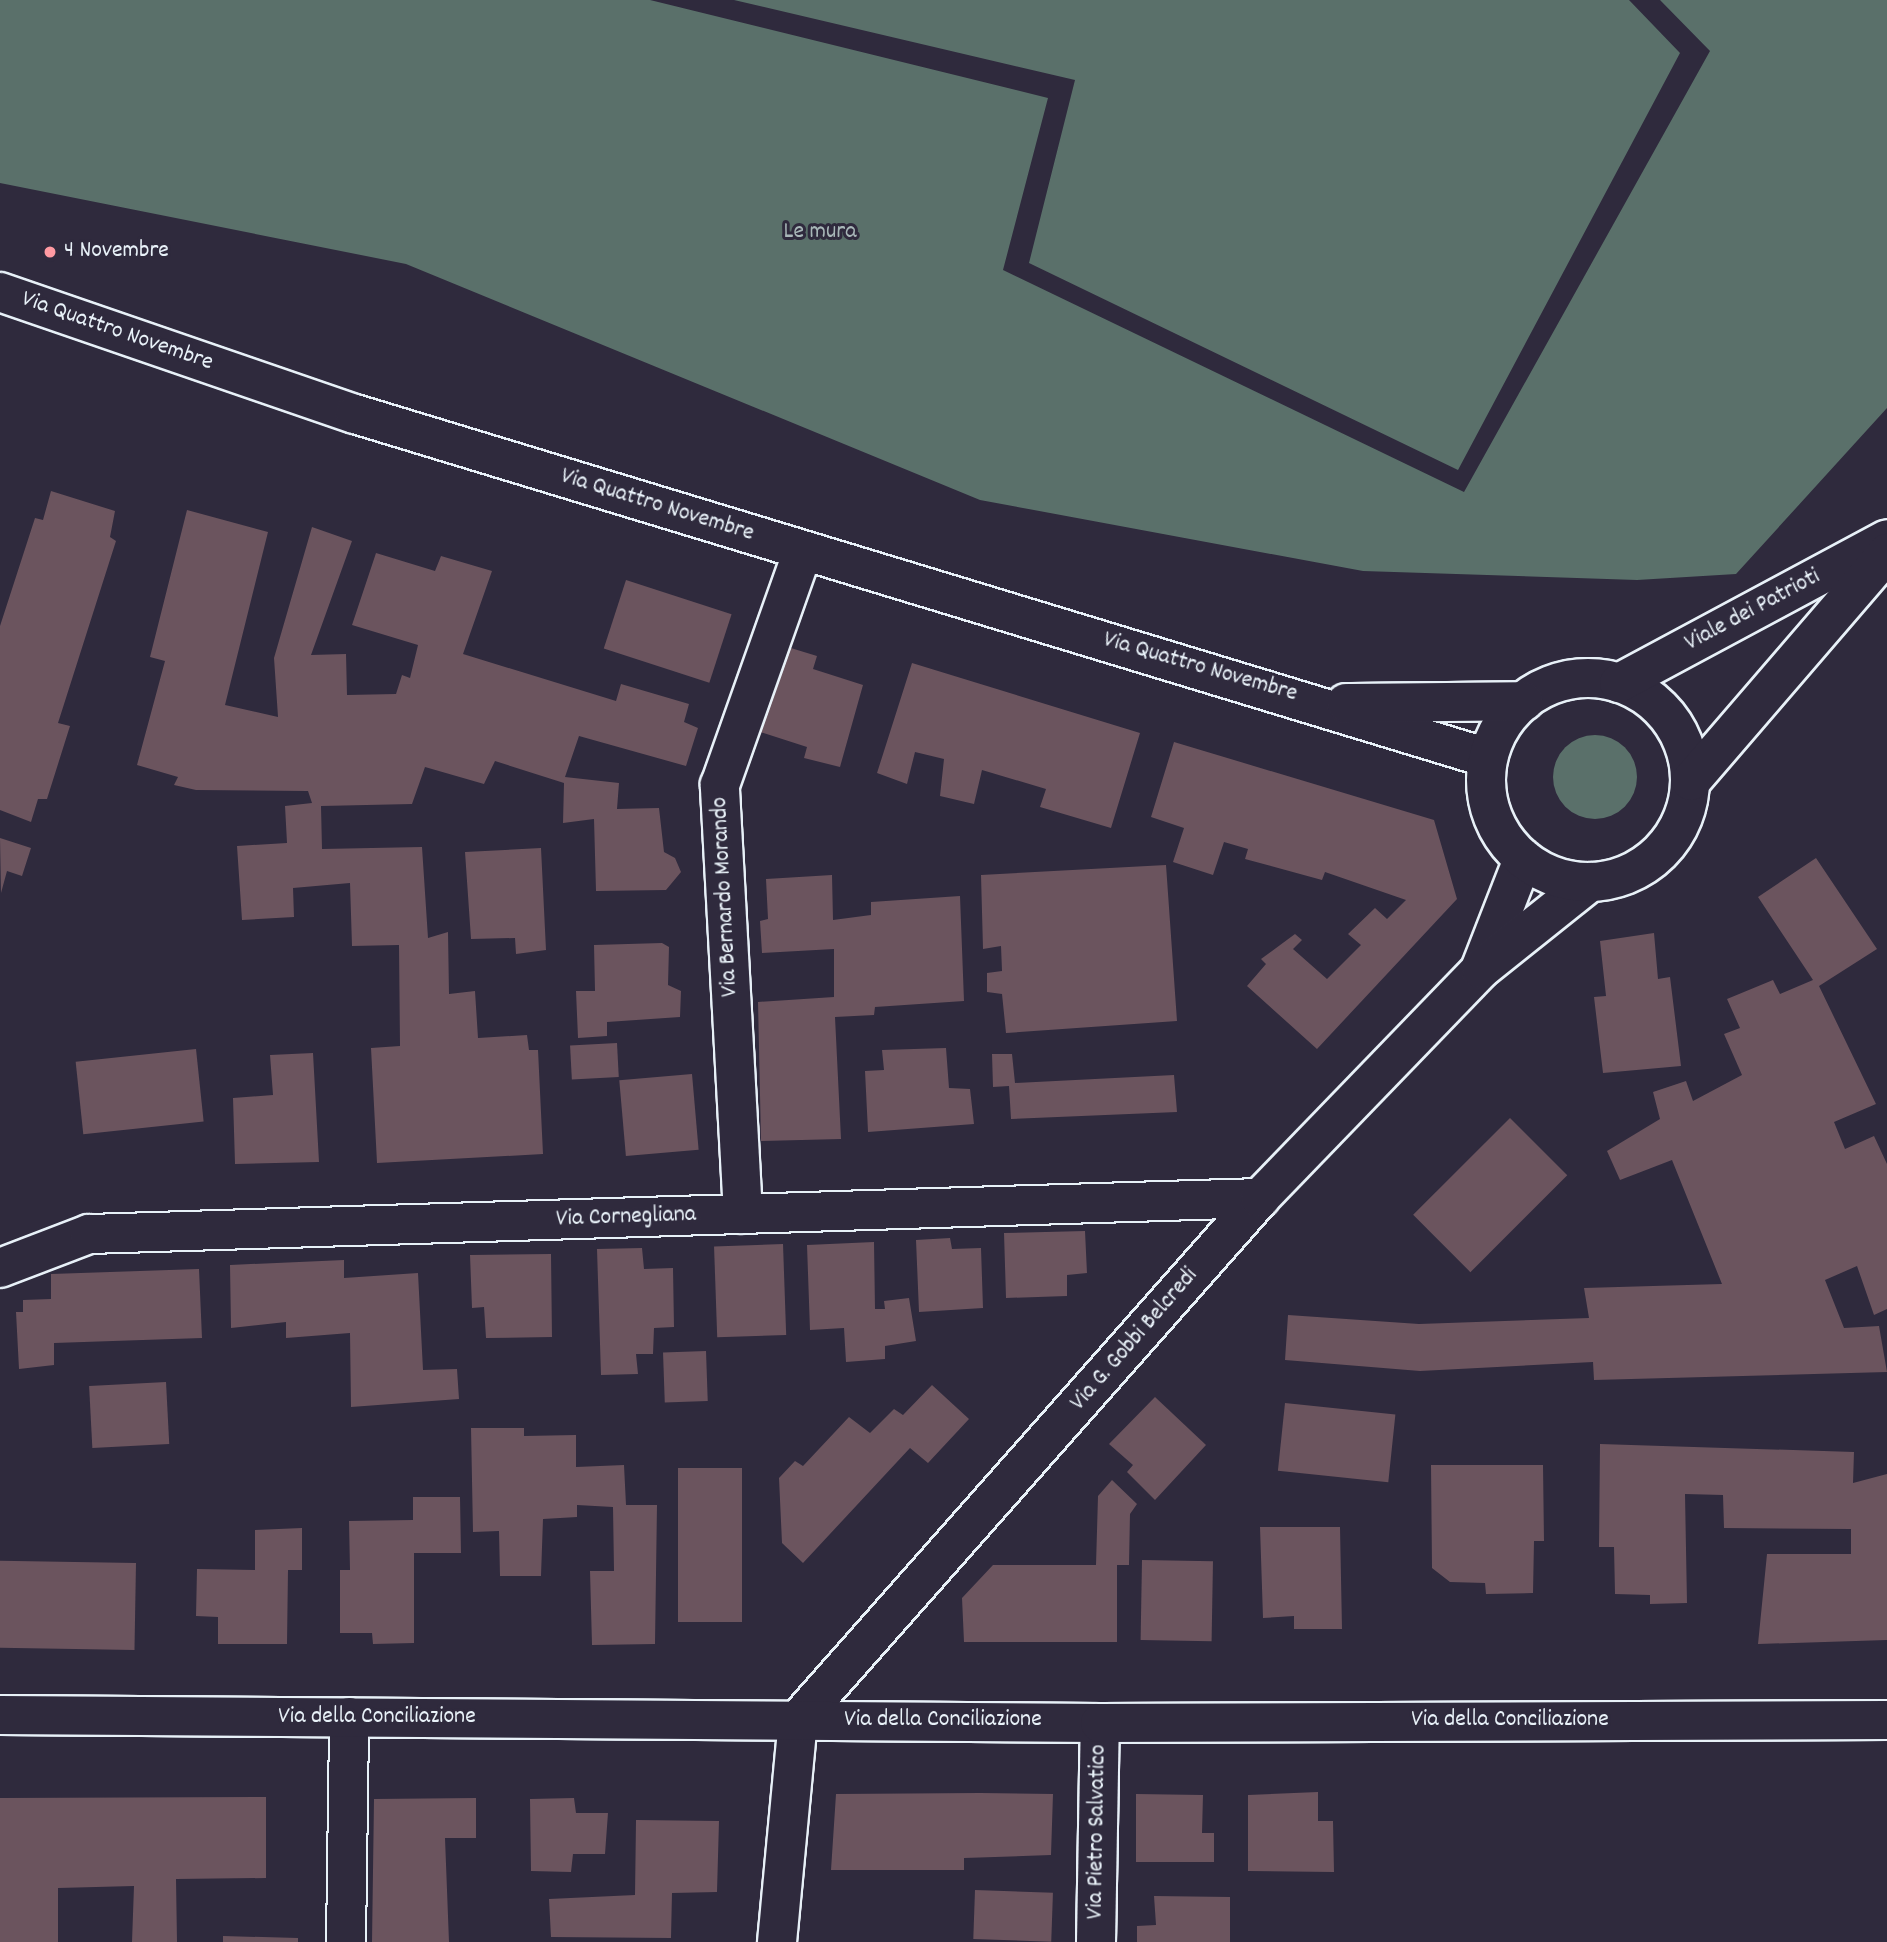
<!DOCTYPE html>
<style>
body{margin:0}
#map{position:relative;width:1887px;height:1942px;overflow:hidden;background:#2f2a3d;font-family:Dekko,sans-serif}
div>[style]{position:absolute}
.green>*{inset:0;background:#5a706a}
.round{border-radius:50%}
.building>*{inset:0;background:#6b545e;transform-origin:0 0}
.roads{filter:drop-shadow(2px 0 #e8f1f8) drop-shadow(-2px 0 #e8f1f8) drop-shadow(0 2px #e8f1f8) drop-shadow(0 -2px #e8f1f8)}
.minor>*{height:38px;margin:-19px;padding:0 19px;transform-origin:19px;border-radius:19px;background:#2f2a3d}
.major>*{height:38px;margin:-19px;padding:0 19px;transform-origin:19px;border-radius:19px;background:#2f2a3d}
.major>.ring{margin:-19px;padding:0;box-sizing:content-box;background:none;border:38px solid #2f2a3d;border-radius:50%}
.dots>*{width:19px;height:19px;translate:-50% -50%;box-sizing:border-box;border:4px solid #2f2a3d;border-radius:50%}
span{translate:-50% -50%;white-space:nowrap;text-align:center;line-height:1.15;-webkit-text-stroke:6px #2f2a3d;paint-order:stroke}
.park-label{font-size:24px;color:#a8b7b8}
.poi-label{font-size:24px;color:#e8f1f8}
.left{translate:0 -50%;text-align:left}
.street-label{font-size:24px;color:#e8f1f8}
</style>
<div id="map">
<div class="green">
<i style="clip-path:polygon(0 0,650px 0,1048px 98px,1003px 270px,1464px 492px,1710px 51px,1660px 0,1887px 0,1887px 408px,1736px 574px,1637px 580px,1363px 571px,980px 500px,406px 264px,0 183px)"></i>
<i style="clip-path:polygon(734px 0,1629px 0,1680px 53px,1458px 470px,1029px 263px,1075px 80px)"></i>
<i class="round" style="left:1553px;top:735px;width:84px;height:84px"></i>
</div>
<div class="building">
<i style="clip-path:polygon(51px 491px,115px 511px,110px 537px,116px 541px,58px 723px,70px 726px,47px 799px,38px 799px,31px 822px,0 810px,0 626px,35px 518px,43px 520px)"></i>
<i style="clip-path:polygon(187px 510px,268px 532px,225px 705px,278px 717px,274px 658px,312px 527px,352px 541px,311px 655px,346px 654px,347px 695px,396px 694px,402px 675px,410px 678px,418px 645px,352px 625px,376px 553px,435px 571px,441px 556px,492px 571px,463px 654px,616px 701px,621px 684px,689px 704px,684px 722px,698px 728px,686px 766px,579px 736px,565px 777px,619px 783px,617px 809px,659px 808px,664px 852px,675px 858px,681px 872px,666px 890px,596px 891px,594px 819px,563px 823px,564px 783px,495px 761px,484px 784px,425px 767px,412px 804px,321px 806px,322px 849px,422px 847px,428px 938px,448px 932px,449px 994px,475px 991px,478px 1038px,527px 1035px,529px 1050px,538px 1050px,543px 1154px,377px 1163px,371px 1048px,400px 1046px,399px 945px,352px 946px,350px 883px,293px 888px,294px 917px,242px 920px,237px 846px,287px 843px,285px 806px,312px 803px,308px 791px,196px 790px,174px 785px,178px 777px,137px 765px,165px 661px,150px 657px)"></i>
<i style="left:626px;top:580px;width:111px;height:72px;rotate:18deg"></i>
<i style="clip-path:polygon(781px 645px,817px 656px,813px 669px,863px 685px,840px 767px,804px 758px,807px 747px,757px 731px)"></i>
<i style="clip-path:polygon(912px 663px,1140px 733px,1111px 828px,1040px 807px,1046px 789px,982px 770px,974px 804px,940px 796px,944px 759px,915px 752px,907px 784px,877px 773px)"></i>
<i style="clip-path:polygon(1174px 742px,1434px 820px,1457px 899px,1317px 1049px,1247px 986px,1266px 964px,1261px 959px,1295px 934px,1302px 940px,1293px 949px,1327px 979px,1361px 945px,1348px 934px,1375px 908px,1387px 919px,1406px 900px,1325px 872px,1322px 880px,1245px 859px,1248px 849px,1224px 842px,1213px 875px,1173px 862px,1184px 828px,1151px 817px)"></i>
<i style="clip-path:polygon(0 838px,31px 848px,22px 876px,7px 871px,1px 893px)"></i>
<i style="clip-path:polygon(541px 848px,546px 950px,516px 954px,515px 938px,471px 939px,465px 852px)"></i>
<i style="clip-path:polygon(1816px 858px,1877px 949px,1819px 986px,1876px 1104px,1834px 1122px,1845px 1149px,1874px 1136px,1887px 1164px,1887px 1309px,1874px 1315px,1857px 1266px,1825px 1280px,1844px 1328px,1879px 1326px,1887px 1372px,1594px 1380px,1593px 1362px,1420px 1371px,1285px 1360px,1288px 1315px,1419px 1324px,1589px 1318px,1584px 1288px,1722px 1284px,1672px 1160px,1620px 1180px,1607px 1151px,1660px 1119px,1653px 1092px,1686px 1081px,1693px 1101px,1742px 1075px,1724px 1034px,1740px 1028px,1727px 999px,1773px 980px,1780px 994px,1813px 980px,1758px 897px)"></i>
<i style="clip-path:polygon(1166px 865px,1177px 1021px,1006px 1033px,1002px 994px,987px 992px,987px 973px,1002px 971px,1001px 946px,983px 949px,981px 875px)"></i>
<i style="clip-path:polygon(832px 875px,833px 920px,871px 915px,871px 902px,960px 896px,964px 1001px,875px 1007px,874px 1015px,835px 1017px,841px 1139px,761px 1141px,758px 1002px,834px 997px,834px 949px,762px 953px,760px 921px,768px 919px,766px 879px)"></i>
<i style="clip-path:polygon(1654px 933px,1658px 979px,1670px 977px,1681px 1066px,1603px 1073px,1594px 997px,1606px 996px,1600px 941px)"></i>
<i style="clip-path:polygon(662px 943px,669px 947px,668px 985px,681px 991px,680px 1017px,607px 1022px,607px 1036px,578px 1038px,576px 991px,595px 991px,594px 945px)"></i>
<i style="left:617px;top:1043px;width:34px;height:47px;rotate:87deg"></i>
<i style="clip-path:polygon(946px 1048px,949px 1088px,970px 1089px,974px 1124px,868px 1132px,865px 1071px,884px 1070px,882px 1050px)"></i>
<i style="left:196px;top:1049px;width:73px;height:121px;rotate:84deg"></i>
<i style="clip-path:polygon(313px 1053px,319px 1162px,235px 1164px,233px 1098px,273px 1095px,270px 1055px)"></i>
<i style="clip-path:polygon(992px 1054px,1012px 1054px,1015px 1083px,1174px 1075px,1177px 1112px,1011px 1119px,1009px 1086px,993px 1087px)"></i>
<i style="left:692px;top:1074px;width:76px;height:73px;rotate:85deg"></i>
<i style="left:1510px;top:1118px;width:81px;height:137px;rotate:45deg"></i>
<i style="clip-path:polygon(1085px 1231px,1087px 1273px,1067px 1275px,1067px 1296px,1006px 1298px,1004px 1233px)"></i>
<i style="clip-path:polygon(950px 1238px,952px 1249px,981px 1248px,983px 1308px,919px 1312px,916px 1240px)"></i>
<i style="clip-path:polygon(874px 1242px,875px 1309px,885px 1309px,884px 1301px,909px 1298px,916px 1341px,885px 1346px,885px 1359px,846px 1362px,844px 1328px,810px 1330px,807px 1245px)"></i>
<i style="left:783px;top:1244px;width:91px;height:69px;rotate:88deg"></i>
<i style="clip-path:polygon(642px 1248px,644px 1269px,673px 1268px,674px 1327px,654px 1328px,653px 1354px,636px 1354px,638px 1374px,601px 1375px,597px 1249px)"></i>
<i style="clip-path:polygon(551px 1254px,552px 1337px,486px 1338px,484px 1307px,472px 1308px,470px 1255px)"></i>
<i style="clip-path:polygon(344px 1260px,344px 1278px,418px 1273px,423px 1370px,457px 1369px,459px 1399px,351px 1407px,350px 1333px,286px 1338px,286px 1322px,231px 1328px,230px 1265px)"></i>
<i style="clip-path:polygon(199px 1269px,202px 1338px,54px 1343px,54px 1365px,19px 1369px,16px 1312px,23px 1312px,23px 1300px,51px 1299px,51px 1274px)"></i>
<i style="left:706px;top:1351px;width:50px;height:43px;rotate:88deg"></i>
<i style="left:166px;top:1382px;width:62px;height:77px;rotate:87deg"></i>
<i style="clip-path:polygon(932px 1385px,969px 1419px,928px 1463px,910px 1448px,803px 1563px,782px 1543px,779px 1478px,795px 1461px,803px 1466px,849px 1417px,870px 1433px,894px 1409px,903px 1415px)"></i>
<i style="clip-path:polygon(1155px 1397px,1206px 1445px,1155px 1500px,1127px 1472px,1133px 1465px,1109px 1444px)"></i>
<i style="left:1285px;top:1403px;width:111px;height:68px;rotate:6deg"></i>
<i style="clip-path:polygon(471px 1428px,524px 1428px,524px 1436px,576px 1435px,576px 1467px,624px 1465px,626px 1505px,657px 1505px,655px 1644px,592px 1645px,590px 1571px,614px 1571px,613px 1507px,577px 1505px,577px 1517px,543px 1519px,541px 1576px,500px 1576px,499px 1531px,473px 1532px)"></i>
<i style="clip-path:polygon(1600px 1444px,1854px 1452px,1853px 1483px,1887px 1474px,1887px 1640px,1758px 1644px,1767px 1554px,1851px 1554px,1851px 1529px,1724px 1528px,1723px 1495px,1685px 1494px,1687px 1603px,1650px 1604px,1650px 1595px,1615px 1594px,1614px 1547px,1599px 1547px)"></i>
<i style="clip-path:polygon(1431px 1465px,1543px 1465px,1544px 1541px,1534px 1541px,1533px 1593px,1486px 1594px,1485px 1583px,1450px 1582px,1432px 1568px)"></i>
<i style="left:678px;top:1468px;width:64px;height:154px"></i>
<i style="clip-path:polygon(1112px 1480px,1137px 1504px,1130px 1514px,1129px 1565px,1117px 1565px,1117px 1642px,964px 1642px,962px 1598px,993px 1565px,1096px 1565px,1098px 1496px)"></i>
<i style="clip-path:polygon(413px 1497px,460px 1497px,461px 1553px,414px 1553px,414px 1643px,373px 1644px,372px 1633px,340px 1633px,340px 1570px,350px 1570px,349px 1521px,413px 1520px)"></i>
<i style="clip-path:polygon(1260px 1527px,1340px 1527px,1342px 1629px,1294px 1629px,1294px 1616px,1263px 1618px)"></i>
<i style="clip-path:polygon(302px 1528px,302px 1570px,288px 1570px,287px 1644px,218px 1644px,218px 1617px,196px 1616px,197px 1569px,255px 1570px,255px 1530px)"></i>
<i style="left:1142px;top:1560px;width:71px;height:80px;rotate:1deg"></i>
<i style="left:136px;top:1563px;width:87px;height:136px;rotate:91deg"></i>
<i style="clip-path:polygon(1318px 1792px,1318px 1821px,1333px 1821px,1334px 1872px,1248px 1871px,1248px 1795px)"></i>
<i style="clip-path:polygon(980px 1793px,1053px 1794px,1051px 1855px,964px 1858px,964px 1870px,831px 1870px,836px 1794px)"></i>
<i style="clip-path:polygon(1136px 1794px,1203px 1795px,1202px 1833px,1214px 1833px,1214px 1862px,1136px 1862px)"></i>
<i style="clip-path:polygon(266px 1797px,266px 1878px,176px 1879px,177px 1942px,132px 1942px,134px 1886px,58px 1888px,58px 1942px,0 1942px,0 1798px)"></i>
<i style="clip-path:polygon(476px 1798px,476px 1838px,445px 1838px,449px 1942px,372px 1942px,374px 1799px)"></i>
<i style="clip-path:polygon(574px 1798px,576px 1813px,608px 1813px,605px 1854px,573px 1854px,571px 1872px,531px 1871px,530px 1799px)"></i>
<i style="clip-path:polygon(636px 1820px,719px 1821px,717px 1892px,672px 1893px,671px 1938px,551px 1937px,549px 1899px,635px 1895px)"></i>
<i style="left:975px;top:1890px;width:78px;height:49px;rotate:2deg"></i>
<i style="clip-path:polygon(1154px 1896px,1230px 1897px,1230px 1942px,1137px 1942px,1137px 1926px,1156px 1925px)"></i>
<i style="clip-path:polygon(223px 1936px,298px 1938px,298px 1942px,223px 1942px)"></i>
</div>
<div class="roads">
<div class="minor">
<i style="left:1481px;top:967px;width:116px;rotate:-68.7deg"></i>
<i style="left:743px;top:1214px;width:430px;rotate:-93.1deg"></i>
<i style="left:720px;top:785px;width:248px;rotate:-70.5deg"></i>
<i style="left:0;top:1268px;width:95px;rotate:-20.9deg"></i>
<i style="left:89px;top:1234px;width:1172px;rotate:-1.76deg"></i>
<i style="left:346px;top:1942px;width:225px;rotate:-89.2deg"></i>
<i style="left:777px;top:1942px;width:223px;rotate:-84.6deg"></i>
<i style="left:798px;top:1720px;width:697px;rotate:-48.49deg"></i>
<i style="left:1260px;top:1198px;width:318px;rotate:-46deg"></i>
<i style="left:1481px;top:969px;width:139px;rotate:-38.6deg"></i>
<i style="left:1096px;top:1942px;width:219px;rotate:-89deg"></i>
</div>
<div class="major">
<i style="left:0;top:292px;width:375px;rotate:19deg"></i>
<i style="left:355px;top:414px;width:1184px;rotate:16.89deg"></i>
<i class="ring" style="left:1486px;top:678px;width:166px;height:166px"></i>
<i style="left:1619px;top:683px;width:304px;rotate:-28.2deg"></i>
<i style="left:1346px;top:703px;width:178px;rotate:-0.6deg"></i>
<i style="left:1691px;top:781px;width:301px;rotate:-49.3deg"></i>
<i style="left:0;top:1715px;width:1100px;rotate:0.42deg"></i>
<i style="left:1100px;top:1723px;width:787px;rotate:-0.22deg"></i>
</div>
</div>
<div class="dots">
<i style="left:50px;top:252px;background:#ff9aa2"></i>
</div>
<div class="park-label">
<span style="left:820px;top:233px">Le mura</span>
</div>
<div class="poi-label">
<span class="left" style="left:64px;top:252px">4 Novembre</span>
</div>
<div class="street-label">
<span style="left:117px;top:332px;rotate:19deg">Via Quattro Novembre</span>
<span style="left:657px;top:506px;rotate:17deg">Via Quattro Novembre</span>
<span style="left:1753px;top:611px;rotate:-28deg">Viale dei Patrioti</span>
<span style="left:1200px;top:668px;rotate:16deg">Via Quattro Novembre</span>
<span style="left:726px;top:897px;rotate:-93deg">Via Bernardo Morando</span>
<span style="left:626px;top:1218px;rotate:-2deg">Via Cornegliana</span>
<span style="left:1135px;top:1340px;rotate:-49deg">Via G. Gobbi Belcredi</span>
<span style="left:377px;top:1718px">Via della Conciliazione</span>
<span style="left:943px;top:1721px">Via della Conciliazione</span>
<span style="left:1510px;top:1721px">Via della Conciliazione</span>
<span style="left:1098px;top:1832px;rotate:-89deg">Via Pietro Salvatico</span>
</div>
</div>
